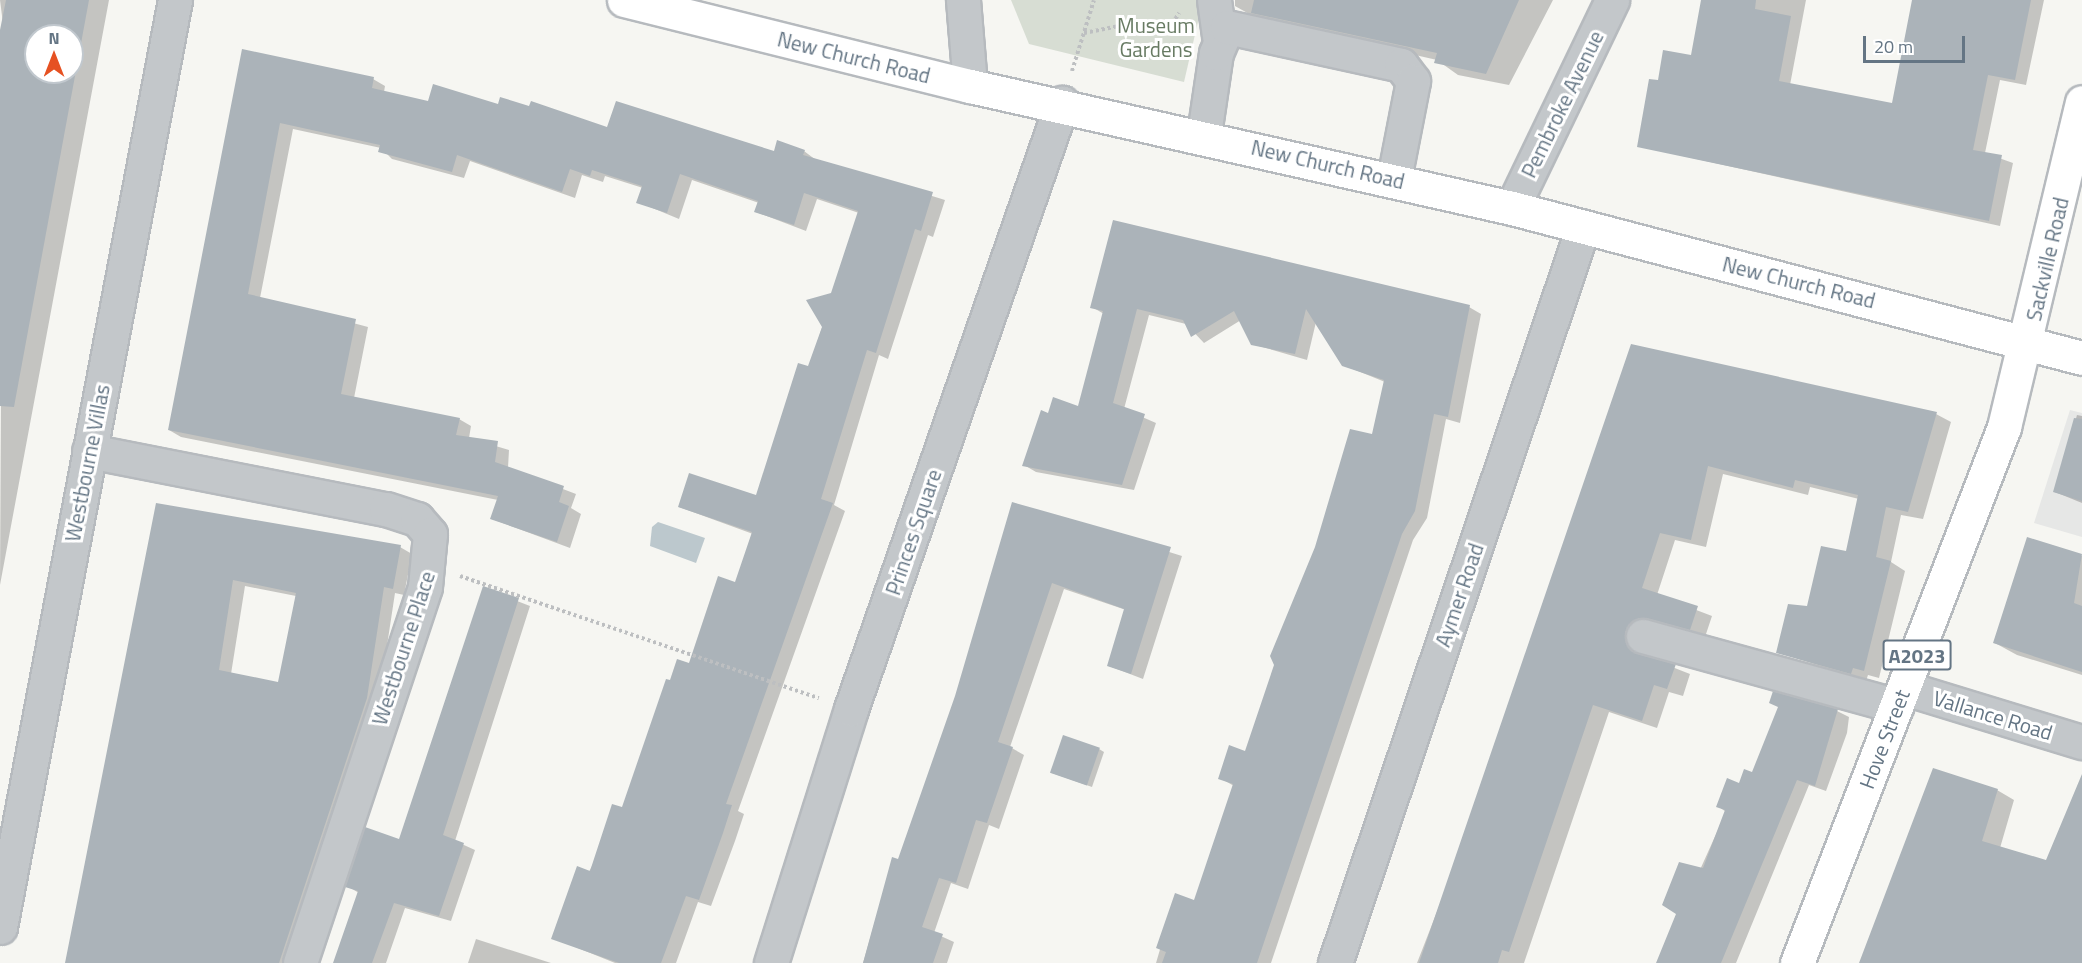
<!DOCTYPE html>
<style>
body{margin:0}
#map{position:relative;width:2082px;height:963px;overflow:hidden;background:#f6f6f2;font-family:"Titillium Web",sans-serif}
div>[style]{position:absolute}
.built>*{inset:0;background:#e6e7e6}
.green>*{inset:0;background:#d7ddd3}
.water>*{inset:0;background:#bcc8cd}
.shadow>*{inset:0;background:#0003}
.building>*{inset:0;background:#abb3b9;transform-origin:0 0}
.path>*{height:4px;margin-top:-2px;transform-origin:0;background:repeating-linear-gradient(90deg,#bdbfc1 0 3px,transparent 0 6px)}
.roads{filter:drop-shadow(2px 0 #b6babe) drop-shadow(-2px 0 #b6babe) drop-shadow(0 2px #b6babe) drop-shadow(0 -2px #b6babe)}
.minor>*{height:33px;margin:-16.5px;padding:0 16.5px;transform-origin:16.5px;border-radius:16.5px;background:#c3c7ca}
.major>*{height:33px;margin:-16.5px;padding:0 16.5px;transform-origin:16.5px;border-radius:16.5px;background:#fff}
span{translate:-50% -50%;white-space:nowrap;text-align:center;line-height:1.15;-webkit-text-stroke:6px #fff;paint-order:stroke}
.shield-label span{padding:2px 4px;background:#fff;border:2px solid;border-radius:4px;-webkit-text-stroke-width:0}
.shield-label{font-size:20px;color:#647584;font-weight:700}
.park-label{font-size:21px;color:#687b63}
.street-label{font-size:21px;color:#647584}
.north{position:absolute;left:24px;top:24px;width:60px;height:60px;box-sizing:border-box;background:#fff;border:2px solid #c1c8ce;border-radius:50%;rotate:0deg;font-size:16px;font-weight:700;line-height:24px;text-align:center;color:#647584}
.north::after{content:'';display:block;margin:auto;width:21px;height:27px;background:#e65122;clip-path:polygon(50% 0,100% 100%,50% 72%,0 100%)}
.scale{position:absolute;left:1863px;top:36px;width:102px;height:27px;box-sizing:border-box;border:3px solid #647584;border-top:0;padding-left:8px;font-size:18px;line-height:21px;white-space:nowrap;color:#647584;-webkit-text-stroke:4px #fff;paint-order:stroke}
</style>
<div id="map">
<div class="built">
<i style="clip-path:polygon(2070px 410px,2082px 413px,2082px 537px,2034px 523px)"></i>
</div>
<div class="green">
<i style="clip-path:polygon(1011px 0,1203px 0,1184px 82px,1029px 44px)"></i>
</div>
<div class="water">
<i style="clip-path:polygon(658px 522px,705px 538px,696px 563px,650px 546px,652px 527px)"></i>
</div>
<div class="shadow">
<i style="clip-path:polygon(evenodd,0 0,109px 0,0 585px,3px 24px,0 0,36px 36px,72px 36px,72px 72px,36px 72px,36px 36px)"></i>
<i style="clip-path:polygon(1235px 0,1553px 0,1509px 85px,1458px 75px,1437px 60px,1258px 19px,1235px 6px)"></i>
<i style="clip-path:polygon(1703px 0,1806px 0,1790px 85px,1893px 105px,1916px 0,2044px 0,2026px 85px,2000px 80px,1985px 153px,2013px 163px,2000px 226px,1638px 146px,1659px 82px,1692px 57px)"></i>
<i style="clip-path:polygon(243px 51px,373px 79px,385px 86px,384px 92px,429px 102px,499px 106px,608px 129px,775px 153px,804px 151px,816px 160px,945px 200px,933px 237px,928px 235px,888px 359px,879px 355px,834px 505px,845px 511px,738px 811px,744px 814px,735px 841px,711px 906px,698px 902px,676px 963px,615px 963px,553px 938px,623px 809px,671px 682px,689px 664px,736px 584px,753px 534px,679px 507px,757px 497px,809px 368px,859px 213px,817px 199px,806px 231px,756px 212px,759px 203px,692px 180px,679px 219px,638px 202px,643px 188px,605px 176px,603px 182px,582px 175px,575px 198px,470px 161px,464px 178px,392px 159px,381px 148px,293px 129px,260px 298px,368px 327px,354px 398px,459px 419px,471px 426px,469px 438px,509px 450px,508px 468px,576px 494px,571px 508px,581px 514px,570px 548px,492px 519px,498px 500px,181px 437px,169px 430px)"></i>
<i style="clip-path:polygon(1092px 307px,1469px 307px,1481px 314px,1460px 423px,1446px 419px,1427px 518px,1413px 540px,1271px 963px,1156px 963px,1176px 895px,1195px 901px,1234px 786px,1220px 778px,1245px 753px,1373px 436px,1385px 382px,1343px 365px,1316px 322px,1307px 360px,1252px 344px,1241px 320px,1204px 343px,1186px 324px,1149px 315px,1124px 409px,1156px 423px,1134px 490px,1036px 472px,1024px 465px,1049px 415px,1079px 408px,1104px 314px)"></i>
<i style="clip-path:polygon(1632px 346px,1936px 414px,1951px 422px,1923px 519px,1901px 515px,1891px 562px,1905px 571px,1879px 678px,1868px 675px,1866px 681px,1777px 652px,1847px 553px,1859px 499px,1810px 487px,1808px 495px,1723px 474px,1706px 547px,1675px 540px,1657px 595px,1712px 616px,1705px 637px,1639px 640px,1644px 656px,1690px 674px,1683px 696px,1669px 692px,1657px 728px,1609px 712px,1524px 963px,1417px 963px,1468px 832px)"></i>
<i style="clip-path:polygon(2077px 415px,2082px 416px,2082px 503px,2055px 492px)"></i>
<i style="clip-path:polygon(1013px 503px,1182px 556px,1143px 679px,1109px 666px,1126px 610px,1064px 589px,1010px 747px,1024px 755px,999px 829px,989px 825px,968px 889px,951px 883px,934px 933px,954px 942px,947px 963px,863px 963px,893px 859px,899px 861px,956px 696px)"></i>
<i style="clip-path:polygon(evenodd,157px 505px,400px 547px,412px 554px,404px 595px,395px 593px,378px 705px,292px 963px,67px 963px,157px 505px,245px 586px,296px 596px,279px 684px,231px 674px,245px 586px)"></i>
<i style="clip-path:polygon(2028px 539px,2082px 556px,2082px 675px,2017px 655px,1995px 643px)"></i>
<i style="clip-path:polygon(484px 588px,530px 606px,455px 841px,475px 850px,451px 921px,405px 908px,386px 963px,334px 963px,359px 893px,347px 886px,400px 841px)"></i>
<i style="clip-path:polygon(1837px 711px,1849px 717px,1847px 733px,1826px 791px,1809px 785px,1736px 963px,1658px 963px,1726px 812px,1718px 806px)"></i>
<i style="clip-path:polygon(1099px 749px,1104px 752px,1092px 787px,1052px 773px)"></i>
<i style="clip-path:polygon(1997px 790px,2014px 800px,2000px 848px,2047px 861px,2082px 796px,2082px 963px,1861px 963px)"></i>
<i style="clip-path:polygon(476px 939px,551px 963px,468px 963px)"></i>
</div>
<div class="building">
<i style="clip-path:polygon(evenodd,6px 0,89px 0,14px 407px,0 406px,0 30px,6px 0,36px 36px,72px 36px,72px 72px,36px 72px,36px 36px)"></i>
<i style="clip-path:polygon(1254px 0,1519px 0,1486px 74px,1434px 63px,1437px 53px,1251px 13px)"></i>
<i style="clip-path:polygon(1701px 0,1756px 0,1755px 9px,1791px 16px,1779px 81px,1892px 103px,1912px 0,2031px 0,2015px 80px,1988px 75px,1973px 150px,2002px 155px,1989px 221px,1637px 147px,1649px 79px,1658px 80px,1663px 50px,1691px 55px)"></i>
<i style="clip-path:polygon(242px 49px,374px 77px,372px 88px,428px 101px,433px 84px,498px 104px,500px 97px,529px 106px,531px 101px,607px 127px,616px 101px,774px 151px,777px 140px,805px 150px,803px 155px,933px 192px,921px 231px,915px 229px,876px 353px,867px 350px,821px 499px,833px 503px,726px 804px,732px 805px,723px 833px,699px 900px,686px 896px,661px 963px,619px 963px,551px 939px,577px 866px,590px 871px,612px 804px,622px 807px,666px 679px,670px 680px,677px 659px,689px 663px,718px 576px,735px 582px,752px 532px,678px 507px,689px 473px,756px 495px,798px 363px,808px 366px,822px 327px,806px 300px,831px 293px,858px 211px,804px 193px,794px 225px,754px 212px,758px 201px,680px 174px,667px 213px,636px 203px,642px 186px,592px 170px,590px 176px,570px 169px,562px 192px,457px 155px,452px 172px,378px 152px,380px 145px,280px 123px,248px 294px,356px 319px,341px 394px,460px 418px,456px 435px,498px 441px,495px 462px,564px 486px,559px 502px,569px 506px,557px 542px,490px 519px,498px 496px,168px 430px)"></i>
<i style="clip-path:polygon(1113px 220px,1470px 305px,1448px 417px,1434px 414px,1415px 511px,1402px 534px,1257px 963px,1162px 963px,1166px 952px,1156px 948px,1175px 893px,1194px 900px,1233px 784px,1218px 779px,1229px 745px,1245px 751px,1274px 665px,1270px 656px,1315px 547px,1350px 429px,1372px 434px,1384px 380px,1342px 366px,1306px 309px,1295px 354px,1251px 345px,1234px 311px,1191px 337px,1183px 320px,1137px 309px,1113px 403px,1145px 414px,1122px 485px,1022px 466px,1041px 410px,1048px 413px,1053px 397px,1078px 406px,1103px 311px,1090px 308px)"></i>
<i style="clip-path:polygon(1631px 344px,1937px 412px,1908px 512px,1886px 507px,1876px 557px,1891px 561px,1864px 671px,1853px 668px,1851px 674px,1776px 653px,1788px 604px,1807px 606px,1821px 546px,1846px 551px,1858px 495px,1795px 480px,1793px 488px,1708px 466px,1691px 540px,1660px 533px,1642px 588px,1698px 606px,1690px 630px,1639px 618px,1625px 632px,1630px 650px,1676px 664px,1667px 689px,1654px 685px,1642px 721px,1593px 705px,1509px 952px,1502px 950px,1498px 963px,1419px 963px)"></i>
<i style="clip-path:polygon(2074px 418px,2082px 419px,2082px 501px,2053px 492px)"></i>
<i style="clip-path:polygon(1012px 502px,1171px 547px,1131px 674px,1107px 666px,1124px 609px,1052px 583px,998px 742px,1013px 747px,987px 823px,976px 820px,956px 883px,939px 878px,922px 927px,943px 934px,933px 963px,863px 963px,892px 857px,898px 859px,955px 696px)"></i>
<i style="clip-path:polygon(evenodd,156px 503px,401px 545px,393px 589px,384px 587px,367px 698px,279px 963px,65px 963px,156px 503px,233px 580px,296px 593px,278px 682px,219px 670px,233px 580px)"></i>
<i style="clip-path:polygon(2027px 537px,2082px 554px,2074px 603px,2082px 606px,2082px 672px,1993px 643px)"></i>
<i style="clip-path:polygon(483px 586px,519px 598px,443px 835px,464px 843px,439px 916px,394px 903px,372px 963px,333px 963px,358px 891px,345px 887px,365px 827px,399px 839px)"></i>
<i style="clip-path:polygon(1773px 691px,1838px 709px,1815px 786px,1797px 780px,1721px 963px,1656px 963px,1676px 914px,1662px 905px,1679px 862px,1703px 868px,1725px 810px,1716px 807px,1727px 778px,1739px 783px,1744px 769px,1752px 772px,1778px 707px,1769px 703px)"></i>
<i style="left:1063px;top:735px;width:39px;height:40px;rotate:19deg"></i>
<i style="clip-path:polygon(1933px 768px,1998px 789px,1982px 841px,2046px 860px,2082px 774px,2082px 963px,1859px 963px)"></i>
</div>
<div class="path">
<i style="left:1084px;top:33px;width:51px;rotate:-11.3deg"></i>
<i style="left:1134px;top:23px;width:36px;rotate:10deg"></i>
<i style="left:1169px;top:29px;width:19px;rotate:-58deg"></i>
<i style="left:1072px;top:71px;width:74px;rotate:-72.8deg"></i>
<i style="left:460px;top:576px;width:379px;rotate:18.8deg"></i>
</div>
<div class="roads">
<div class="minor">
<i style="left:963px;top:0;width:86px;rotate:85.3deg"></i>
<i style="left:1214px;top:0;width:37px;rotate:82deg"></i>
<i style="left:1204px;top:134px;width:82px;rotate:-81.6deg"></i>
<i style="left:1216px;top:53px;width:28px;rotate:-67deg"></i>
<i style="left:1227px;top:27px;width:178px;rotate:12.3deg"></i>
<i style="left:1401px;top:65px;width:20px;rotate:53deg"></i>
<i style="left:1413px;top:81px;width:100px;rotate:101deg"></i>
<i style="left:1512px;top:208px;width:231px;rotate:-64.3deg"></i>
<i style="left:89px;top:451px;width:303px;rotate:11.1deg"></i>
<i style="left:386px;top:509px;width:33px;rotate:18deg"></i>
<i style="left:417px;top:519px;width:20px;rotate:49deg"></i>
<i style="left:430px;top:534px;width:53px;rotate:95.4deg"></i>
<i style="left:425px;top:587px;width:396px;rotate:108.4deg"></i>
<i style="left:1643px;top:636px;width:263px;rotate:15.4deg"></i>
<i style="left:1905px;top:688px;width:185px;rotate:17deg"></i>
<i style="left:0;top:927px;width:943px;rotate:-79.31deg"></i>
<i style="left:771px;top:963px;width:266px;rotate:-72.5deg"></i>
<i style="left:851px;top:709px;width:642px;rotate:-70.8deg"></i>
<i style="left:1335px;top:963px;width:777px;rotate:-71.38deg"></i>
</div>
<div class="major">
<i style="left:624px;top:0;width:357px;rotate:14deg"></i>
<i style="left:970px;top:86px;width:556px;rotate:12.69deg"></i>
<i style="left:1512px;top:208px;width:589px;rotate:14.74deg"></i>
<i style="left:1797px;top:963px;width:575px;rotate:-68.88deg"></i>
<i style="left:2004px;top:427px;width:334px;rotate:-76.5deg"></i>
</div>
</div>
<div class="shield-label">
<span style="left:1917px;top:655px">A2023</span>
</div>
<div class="park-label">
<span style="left:1156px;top:37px">Museum<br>Gardens</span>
</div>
<div class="street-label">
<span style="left:854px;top:57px;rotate:14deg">New Church Road</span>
<span style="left:1562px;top:104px;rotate:-64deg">Pembroke Avenue</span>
<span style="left:1328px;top:164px;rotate:13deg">New Church Road</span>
<span style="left:2047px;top:259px;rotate:-77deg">Sackville Road</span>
<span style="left:1799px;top:282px;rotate:14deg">New Church Road</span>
<span style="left:87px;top:463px;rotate:-79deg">Westbourne Villas</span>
<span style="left:913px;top:532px;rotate:-71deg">Princes Square</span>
<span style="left:1459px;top:595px;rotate:-71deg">Aymer Road</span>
<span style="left:403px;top:648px;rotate:-72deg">Westbourne Place</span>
<span style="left:1993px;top:715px;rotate:17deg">Vallance Road</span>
<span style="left:1884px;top:739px;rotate:-69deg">Hove Street</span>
</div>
<div class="north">N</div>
<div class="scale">20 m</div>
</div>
